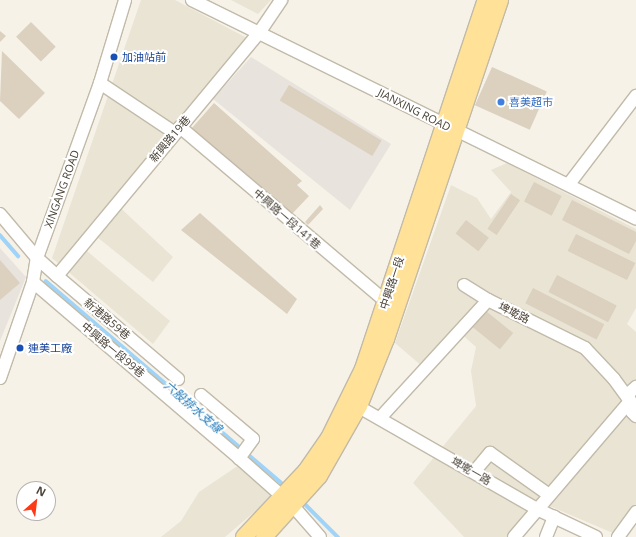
<!DOCTYPE html>
<meta charset="utf-8">
<style>
body{margin:0}
#map{position:relative;width:636px;height:537px;overflow:hidden;background:#f6f2e8;font-family:"Open Sans","Noto Sans TC",sans-serif}
div>[style]{position:absolute}
.residential>*{inset:0;background:#eae4d5}
.industrial>*{inset:0;background:#e8e3dd}
.stream>*{height:3.5px;margin:-1.75px;padding:0 1.75px;transform-origin:1.75px;border-radius:1.75px;background:#9fd3f8}
.building>*{inset:0;background:#dcd0bf;transform-origin:0 0}
.roads{filter:drop-shadow(1px 0 #c2baa9) drop-shadow(-1px 0 #c2baa9) drop-shadow(0 1px #c2baa9) drop-shadow(0 -1px #c2baa9)}
.minor>*{height:12px;margin:-6px;padding:0 6px;transform-origin:6px;border-radius:6px;background:#fff}
.major>*{height:16px;margin:-8px;padding:0 8px;transform-origin:8px;border-radius:8px;background:#ffe298}
.dots>*{width:11px;height:11px;translate:-50% -50%;box-sizing:border-box;border:2px solid #fff;border-radius:50%}
span{translate:-50% -50%;white-space:nowrap;text-align:center;line-height:1.15;-webkit-text-stroke:4px #fff;paint-order:stroke}
.transit-label{font-size:11px;color:#164399}
.left{translate:0 -50%;text-align:left}
.shop-label{font-size:11px;color:#366cbe}
.street-label{font-size:11px;color:#4a4236}
.water-label{font-size:12px;color:#2179b9;font-style:italic}
.north{position:absolute;left:16px;top:481px;width:40px;height:40px;box-sizing:border-box;background:#fff;border:1px solid #b7b3af;border-radius:50%;rotate:28deg;font-size:11px;font-weight:700;line-height:16px;text-align:center;color:#4a4236}
.north::after{content:'';display:block;margin:auto;width:14px;height:18px;background:#ff3916;clip-path:polygon(50% 0,100% 100%,50% 72%,0 100%)}
</style>
<div id="map">
<div class="residential">
<i style="clip-path:polygon(141px 0,175px 0,247px 38px,112px 200px,173px 257px,153px 282px,97px 237px,87px 251px,170px 321px,153px 344px,52px 258px)"></i>
<i style="clip-path:polygon(231px 0,271px 0,258px 14px)"></i>
<i style="clip-path:polygon(507px 163px,636px 229px,636px 308px,627px 324px,636px 332px,636px 513px,615px 534px,545px 504px,510px 537px,464px 537px,413px 483px,476px 406px,471px 371px,476px 347px,458px 331px,423px 367px,395px 343px,451px 185px,477px 198px,491px 219px,511px 192px,491px 170px)"></i>
<i style="clip-path:polygon(239px 465px,274px 495px,225px 537px,161px 537px,181px 521px,199px 492px)"></i>
</div>
<div class="industrial">
<i style="clip-path:polygon(251px 57px,391px 144px,350px 210px,213px 99px)"></i>
<i style="clip-path:polygon(0 248px,26px 277px,0 341px)"></i>
</div>
<div class="stream">
<i style="left:0;top:235px;width:28px;rotate:49deg"></i>
<i style="left:46px;top:281px;width:315px;rotate:40.6deg"></i>
<i style="left:302px;top:501px;width:51px;rotate:45deg"></i>
</div>
<div class="building">
<i style="left:31px;top:22px;width:35px;height:21px;rotate:45deg"></i>
<i style="clip-path:polygon(0 31px,6px 36px,0 42px)"></i>
<i style="clip-path:polygon(2px 51px,45px 93px,19px 119px,0 101px)"></i>
<i style="left:492px;top:67px;width:60px;height:42px;rotate:24deg"></i>
<i style="left:289px;top:85px;width:108px;height:18px;rotate:31deg"></i>
<i style="clip-path:polygon(214px 103px,302px 181px,297px 185px,309px 196px,290px 216px,191px 129px)"></i>
<i style="left:534px;top:182px;width:31px;height:22px;rotate:27deg"></i>
<i style="left:511px;top:194px;width:11px;height:42px;rotate:34deg"></i>
<i style="clip-path:polygon(572px 200px,636px 232px,636px 241px,629px 254px,562px 220px)"></i>
<i style="clip-path:polygon(320px 205px,323px 209px,308px 225px,305px 222px)"></i>
<i style="clip-path:polygon(200px 213px,297px 299px,287px 314px,181px 230px)"></i>
<i style="left:466px;top:220px;width:29px;height:17px;rotate:38deg"></i>
<i style="left:576px;top:234px;width:66px;height:19px;rotate:26deg"></i>
<i style="clip-path:polygon(0 260px,20px 283px,0 300px)"></i>
<i style="left:557px;top:275px;width:67px;height:19px;rotate:27deg"></i>
<i style="left:533px;top:288px;width:80px;height:17px;rotate:27deg"></i>
<i style="left:486px;top:311px;width:35px;height:21px;rotate:39deg"></i>
</div>
<div class="roads">
<div class="minor">
<i style="left:192px;top:0;width:495px;rotate:26.2deg"></i>
<i style="left:100px;top:83px;width:90px;rotate:33.7deg"></i>
<i style="left:180px;top:127px;width:277px;rotate:40.3deg"></i>
<i style="left:569px;top:184px;width:111px;rotate:-52.7deg"></i>
<i style="left:0;top:214px;width:57px;rotate:49.9deg"></i>
<i style="left:37px;top:258px;width:27px;rotate:42deg"></i>
<i style="left:57px;top:276px;width:159px;rotate:40.4deg"></i>
<i style="left:57px;top:276px;width:316px;rotate:-50.3deg"></i>
<i style="left:259px;top:33px;width:40px;rotate:-56deg"></i>
<i style="left:33px;top:282px;width:271px;rotate:40.5deg"></i>
<i style="left:239px;top:458px;width:72px;rotate:41.6deg"></i>
<i style="left:293px;top:506px;width:41px;rotate:48.9deg"></i>
<i style="left:464px;top:285px;width:28px;rotate:32deg"></i>
<i style="left:0;top:378px;width:102px;rotate:-71deg"></i>
<i style="left:33px;top:282px;width:24px;rotate:-81deg"></i>
<i style="left:37px;top:258px;width:186px;rotate:-70.2deg"></i>
<i style="left:100px;top:83px;width:87px;rotate:-73.2deg"></i>
<i style="left:201px;top:395px;width:68px;rotate:40.2deg"></i>
<i style="left:253px;top:439px;width:24px;rotate:126deg"></i>
<i style="left:352px;top:403px;width:215px;rotate:29.8deg"></i>
<i style="left:539px;top:510px;width:63px;rotate:25.3deg"></i>
<i style="left:380px;top:418px;width:160px;rotate:-47.5deg"></i>
<i style="left:488px;top:300px;width:108px;rotate:26.3deg"></i>
<i style="left:585px;top:348px;width:42px;rotate:46.9deg"></i>
<i style="left:614px;top:379px;width:27px;rotate:54deg"></i>
<i style="left:630px;top:401px;width:11px;rotate:80deg"></i>
<i style="left:632px;top:412px;width:6px;rotate:45deg"></i>
<i style="left:474px;top:472px;width:25px;rotate:-50deg"></i>
<i style="left:490px;top:453px;width:72px;rotate:35.4deg"></i>
<i style="left:514px;top:537px;width:179px;rotate:-49.5deg"></i>
<i style="left:630px;top:401px;width:7px;rotate:-106deg"></i>
<i style="left:628px;top:394px;width:11px;rotate:-41deg"></i>
<i style="left:546px;top:537px;width:22px;rotate:-68deg"></i>
<i style="left:618px;top:537px;width:31px;rotate:-54deg"></i>
</div>
<div class="major">
<i style="left:244px;top:537px;width:91px;rotate:-46.8deg"></i>
<i style="left:306px;top:471px;width:40px;rotate:-55.1deg"></i>
<i style="left:329px;top:438px;width:77px;rotate:-63.8deg"></i>
<i style="left:363px;top:369px;width:389px;rotate:-71.6deg"></i>
<i style="left:264px;top:537px;width:82px;rotate:-48deg"></i>
<i style="left:319px;top:476px;width:81px;rotate:-60.3deg"></i>
<i style="left:359px;top:406px;width:72px;rotate:-68.1deg"></i>
<i style="left:386px;top:339px;width:358px;rotate:-71.4deg"></i>
</div>
</div>
<div class="dots">
<i style="left:114px;top:57px;background:#1a4fb4"></i>
<i style="left:501px;top:102px;background:#3f7fe0"></i>
<i style="left:20px;top:348px;background:#1a4fb4"></i>
</div>
<div class="transit-label">
<span class="left" style="left:122px;top:57px">加油站前</span>
<span class="left" style="left:28px;top:348px">連美工廠</span>
</div>
<div class="shop-label">
<span class="left" style="left:509px;top:102px">喜美超市</span>
</div>
<div class="street-label">
<span style="left:414px;top:110px;rotate:27deg">JIANXING ROAD</span>
<span style="left:170px;top:139px;rotate:-50deg">新興路19巷</span>
<span style="left:62px;top:189px;rotate:-70deg">XINGANG ROAD</span>
<span style="left:287px;top:219px;rotate:41deg">中興路一段141巷</span>
<span style="left:392px;top:283px;rotate:-72deg">中興路一段</span>
<span style="left:514px;top:313px;rotate:26deg">埤墘路</span>
<span style="left:107px;top:319px;rotate:40deg">新港路59巷</span>
<span style="left:113px;top:350px;rotate:40deg">中興路一段99巷</span>
<span style="left:471px;top:471px;rotate:30deg">埤墘一路</span>
</div>
<div class="water-label">
<span style="left:193px;top:407px;rotate:41deg">六股排水支線</span>
</div>
<div class="north">N</div>
</div>
